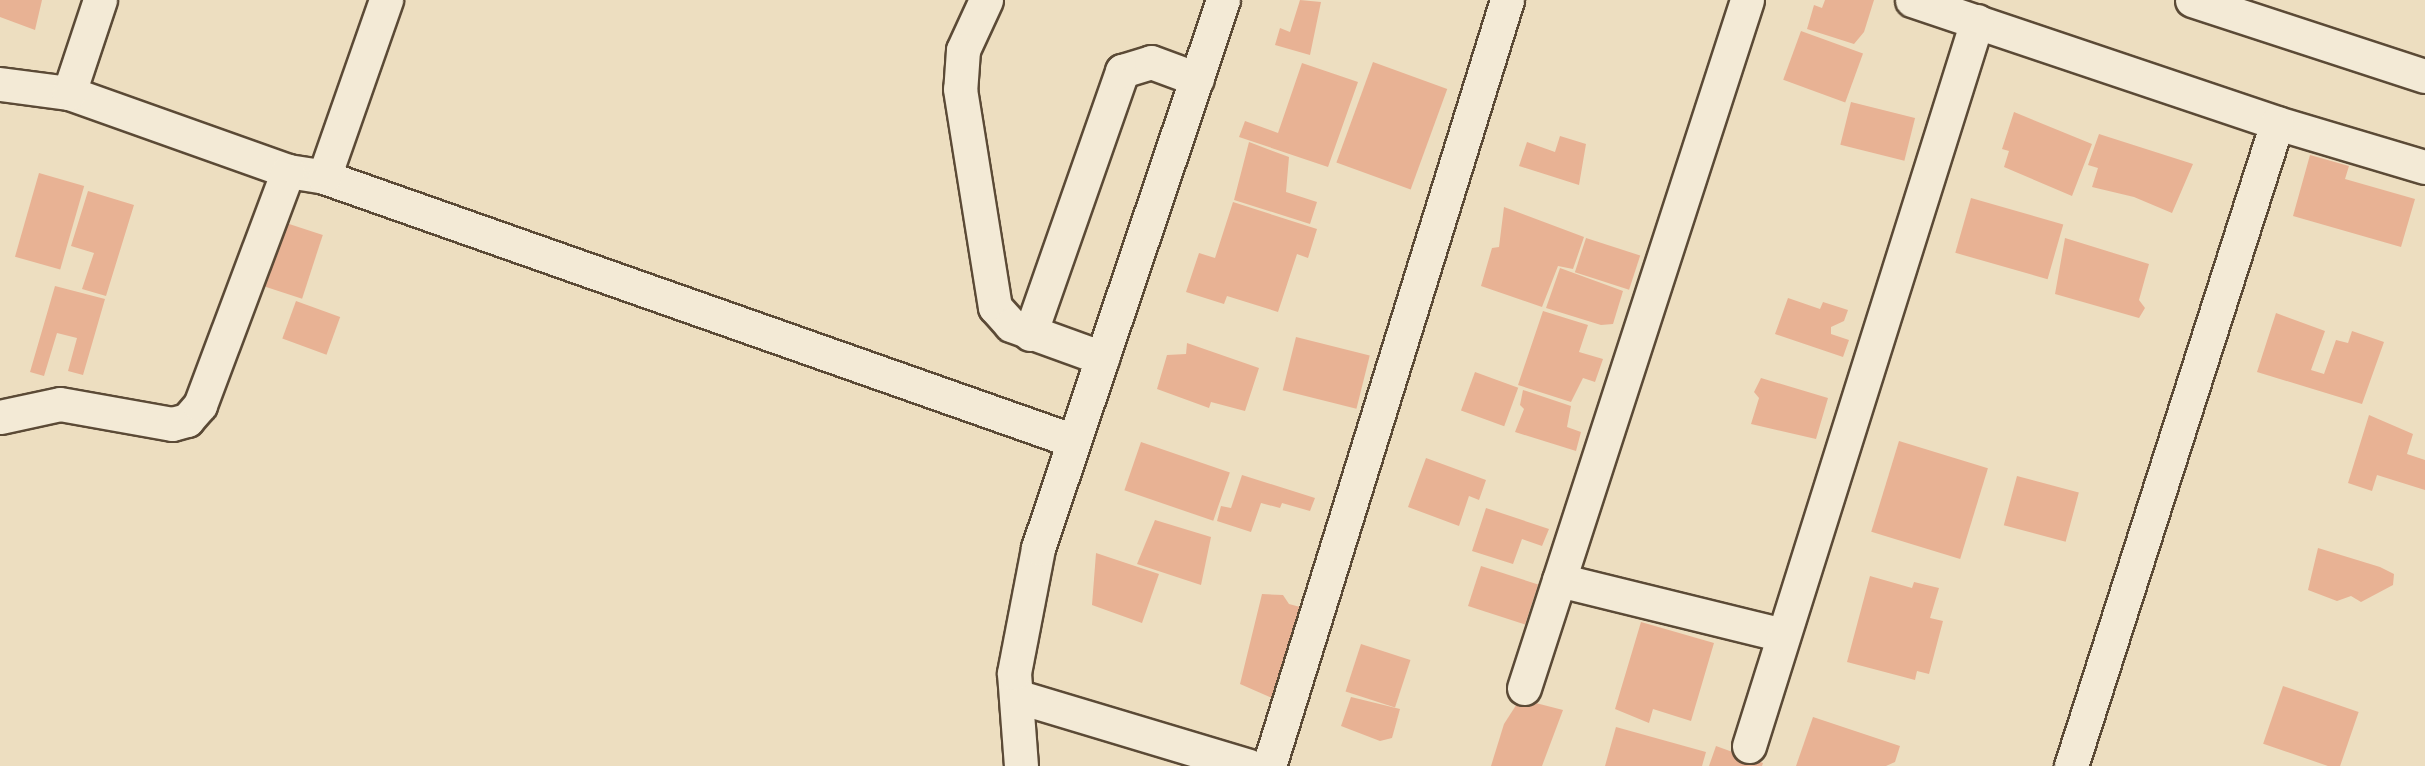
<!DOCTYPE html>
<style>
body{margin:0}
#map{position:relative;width:2425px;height:766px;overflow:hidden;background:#eddec0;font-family:"Libre Caslon Text",serif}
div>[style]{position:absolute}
.building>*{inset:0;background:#e8b294;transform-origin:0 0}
.roads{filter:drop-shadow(2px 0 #5b4a36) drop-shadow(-2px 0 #5b4a36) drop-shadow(0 2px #5b4a36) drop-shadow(0 -2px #5b4a36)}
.minor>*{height:33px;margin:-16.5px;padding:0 16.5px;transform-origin:16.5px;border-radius:16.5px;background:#f3ead6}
span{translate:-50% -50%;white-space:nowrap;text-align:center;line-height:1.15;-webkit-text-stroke:4.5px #f3ead6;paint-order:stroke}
</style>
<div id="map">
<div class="building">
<i style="clip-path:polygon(0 0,42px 0,35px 30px,0 17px)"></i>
<i style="clip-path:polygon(1300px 0,1321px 2px,1310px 55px,1275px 45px,1280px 28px,1290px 32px)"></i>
<i style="clip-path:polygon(1825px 0,1874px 0,1864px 32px,1854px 44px,1807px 29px,1814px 5px,1822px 8px)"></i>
<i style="left:1801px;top:31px;width:66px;height:52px;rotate:20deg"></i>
<i style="left:1373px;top:62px;width:79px;height:107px;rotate:20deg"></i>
<i style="clip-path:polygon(1302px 63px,1358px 82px,1328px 167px,1239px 137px,1245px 121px,1278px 133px)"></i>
<i style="left:1851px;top:102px;width:66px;height:44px;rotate:14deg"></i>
<i style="clip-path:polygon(2014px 112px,2092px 144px,2072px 196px,2004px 167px,2009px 151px,2002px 149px)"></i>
<i style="clip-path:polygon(2099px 134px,2193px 164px,2172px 213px,2134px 197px,2092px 187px,2098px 168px,2088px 165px)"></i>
<i style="clip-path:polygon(1560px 136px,1586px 144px,1579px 185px,1519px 166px,1527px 142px,1555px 152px)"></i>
<i style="clip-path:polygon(1249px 142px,1289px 157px,1286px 192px,1317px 202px,1310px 224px,1234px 200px)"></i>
<i style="clip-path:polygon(2310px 155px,2349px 166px,2345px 179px,2415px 199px,2401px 247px,2293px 216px)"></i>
<i style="left:39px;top:173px;width:47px;height:87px;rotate:16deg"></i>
<i style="clip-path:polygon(88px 191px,134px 205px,106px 296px,82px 289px,94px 253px,71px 246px)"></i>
<i style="left:1971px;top:198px;width:96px;height:57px;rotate:16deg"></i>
<i style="clip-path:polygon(1233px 202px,1317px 229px,1308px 258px,1297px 254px,1278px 312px,1227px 296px,1224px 304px,1186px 292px,1199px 253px,1215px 258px)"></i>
<i style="clip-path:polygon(1504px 207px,1584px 237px,1573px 269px,1558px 266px,1542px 307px,1481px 286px,1492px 248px,1499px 247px)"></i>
<i style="left:280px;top:221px;width:45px;height:67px;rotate:18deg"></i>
<i style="left:1586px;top:238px;width:57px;height:36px;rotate:18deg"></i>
<i style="clip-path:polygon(2065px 238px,2149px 264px,2139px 300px,2145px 308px,2139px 318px,2055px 294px)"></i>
<i style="clip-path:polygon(1560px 268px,1623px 291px,1613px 324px,1601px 325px,1546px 308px)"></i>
<i style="clip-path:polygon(55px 286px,105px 299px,83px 375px,68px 371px,77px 338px,57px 333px,44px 376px,30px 372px)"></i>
<i style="clip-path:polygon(1788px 298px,1820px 309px,1823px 302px,1848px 310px,1844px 321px,1831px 327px,1831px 334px,1849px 340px,1843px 357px,1775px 334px)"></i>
<i style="left:296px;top:301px;width:47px;height:40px;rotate:20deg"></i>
<i style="clip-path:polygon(1543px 311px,1588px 325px,1579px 352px,1603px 359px,1595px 382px,1583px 378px,1571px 402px,1518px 385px)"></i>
<i style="clip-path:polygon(2276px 313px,2325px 331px,2311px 370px,2324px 374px,2336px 340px,2348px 343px,2352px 331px,2384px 342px,2362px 404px,2257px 372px)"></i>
<i style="left:1296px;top:337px;width:76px;height:55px;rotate:14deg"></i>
<i style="clip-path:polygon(1187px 343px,1259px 368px,1245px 411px,1211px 402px,1209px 408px,1157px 389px,1167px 355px,1186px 354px)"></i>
<i style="left:1475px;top:372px;width:46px;height:41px;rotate:20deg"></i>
<i style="clip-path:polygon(1761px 378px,1828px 398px,1816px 439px,1751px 424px,1759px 398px,1754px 392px)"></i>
<i style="clip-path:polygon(1523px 390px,1571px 406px,1567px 427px,1581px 432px,1576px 451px,1515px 432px,1524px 409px,1520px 405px)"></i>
<i style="clip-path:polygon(2369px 415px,2413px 434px,2407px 454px,2425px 460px,2425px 490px,2377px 475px,2372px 491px,2348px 483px)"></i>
<i style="left:1899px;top:441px;width:93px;height:95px;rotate:17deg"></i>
<i style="left:1141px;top:442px;width:94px;height:51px;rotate:19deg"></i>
<i style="clip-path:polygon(1426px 458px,1486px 480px,1479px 500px,1469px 496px,1459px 526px,1408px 507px)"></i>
<i style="clip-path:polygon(1242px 475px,1315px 498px,1310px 511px,1282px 503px,1280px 508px,1261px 503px,1251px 532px,1217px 521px,1221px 506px,1231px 508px)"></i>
<i style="left:2017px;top:476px;width:64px;height:51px;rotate:15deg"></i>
<i style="clip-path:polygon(1486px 508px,1549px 529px,1542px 546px,1522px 539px,1513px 564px,1472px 551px)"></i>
<i style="clip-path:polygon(1155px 520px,1211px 537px,1201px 585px,1137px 564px)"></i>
<i style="clip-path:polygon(2318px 548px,2380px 567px,2394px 574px,2393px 585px,2361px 602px,2351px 596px,2337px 601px,2308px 590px)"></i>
<i style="clip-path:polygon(1096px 553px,1159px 574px,1142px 623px,1092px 605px)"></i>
<i style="left:1481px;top:566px;width:60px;height:42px;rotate:18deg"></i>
<i style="clip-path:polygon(1870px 576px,1912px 588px,1914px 582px,1939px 588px,1930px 618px,1943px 621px,1929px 674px,1917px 671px,1915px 680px,1847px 662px)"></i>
<i style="clip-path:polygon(1262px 594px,1283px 595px,1289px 604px,1315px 611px,1288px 705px,1240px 684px)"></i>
<i style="clip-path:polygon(1641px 622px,1714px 643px,1691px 721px,1653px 709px,1649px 723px,1615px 709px)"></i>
<i style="left:1361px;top:644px;width:52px;height:50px;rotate:18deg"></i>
<i style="left:2283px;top:686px;width:80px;height:61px;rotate:19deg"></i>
<i style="clip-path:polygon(1351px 697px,1400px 709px,1392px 738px,1380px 741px,1341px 726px)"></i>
<i style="clip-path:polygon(1520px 699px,1563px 710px,1542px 766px,1491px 766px,1504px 724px)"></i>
<i style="clip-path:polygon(1813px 717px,1900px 746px,1895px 762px,1886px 766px,1796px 766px)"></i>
<i style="clip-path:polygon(1616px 727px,1706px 752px,1702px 766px,1605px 766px)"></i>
<i style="clip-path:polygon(1716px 746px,1763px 763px,1762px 766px,1709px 766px)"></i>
</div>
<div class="roads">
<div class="minor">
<i style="left:986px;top:0;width:55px;rotate:114.7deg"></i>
<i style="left:963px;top:50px;width:39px;rotate:94deg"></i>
<i style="left:960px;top:89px;width:221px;rotate:80.9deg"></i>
<i style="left:995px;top:307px;width:24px;rotate:48deg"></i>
<i style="left:1011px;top:325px;width:97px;rotate:19.9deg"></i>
<i style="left:1912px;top:0;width:385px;rotate:18.6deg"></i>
<i style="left:2277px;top:123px;width:154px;rotate:16.6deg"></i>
<i style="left:2192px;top:0;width:245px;rotate:18.1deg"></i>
<i style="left:0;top:84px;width:70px;rotate:7.4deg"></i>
<i style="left:69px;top:93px;width:232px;rotate:19.6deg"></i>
<i style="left:288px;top:171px;width:36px;rotate:9deg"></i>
<i style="left:324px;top:177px;width:795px;rotate:19.39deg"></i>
<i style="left:69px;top:93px;width:98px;rotate:-71.6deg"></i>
<i style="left:324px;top:177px;width:188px;rotate:-70.7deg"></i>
<i style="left:1030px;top:334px;width:279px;rotate:-70.7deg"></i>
<i style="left:1122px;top:71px;width:30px;rotate:-17deg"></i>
<i style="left:1151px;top:62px;width:49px;rotate:20.3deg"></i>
<i style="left:0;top:417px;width:61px;rotate:-12.2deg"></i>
<i style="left:60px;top:404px;width:114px;rotate:10.1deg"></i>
<i style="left:172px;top:424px;width:16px;rotate:-15deg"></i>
<i style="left:187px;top:420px;width:20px;rotate:-49deg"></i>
<i style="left:200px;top:405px;width:250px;rotate:-69.4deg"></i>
<i style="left:1559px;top:580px;width:231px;rotate:13.8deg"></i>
<i style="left:1524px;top:688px;width:723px;rotate:-72.04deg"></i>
<i style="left:1016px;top:696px;width:243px;rotate:16.7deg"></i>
<i style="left:1749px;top:746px;width:760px;rotate:-72.54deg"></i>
<i style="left:1021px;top:766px;width:93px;rotate:-94.3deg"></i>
<i style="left:1014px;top:673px;width:127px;rotate:-79.1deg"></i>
<i style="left:1038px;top:548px;width:578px;rotate:-71.35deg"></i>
<i style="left:1269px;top:766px;width:802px;rotate:-72.74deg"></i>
<i style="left:2071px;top:766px;width:675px;rotate:-72.24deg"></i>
</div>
</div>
</div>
